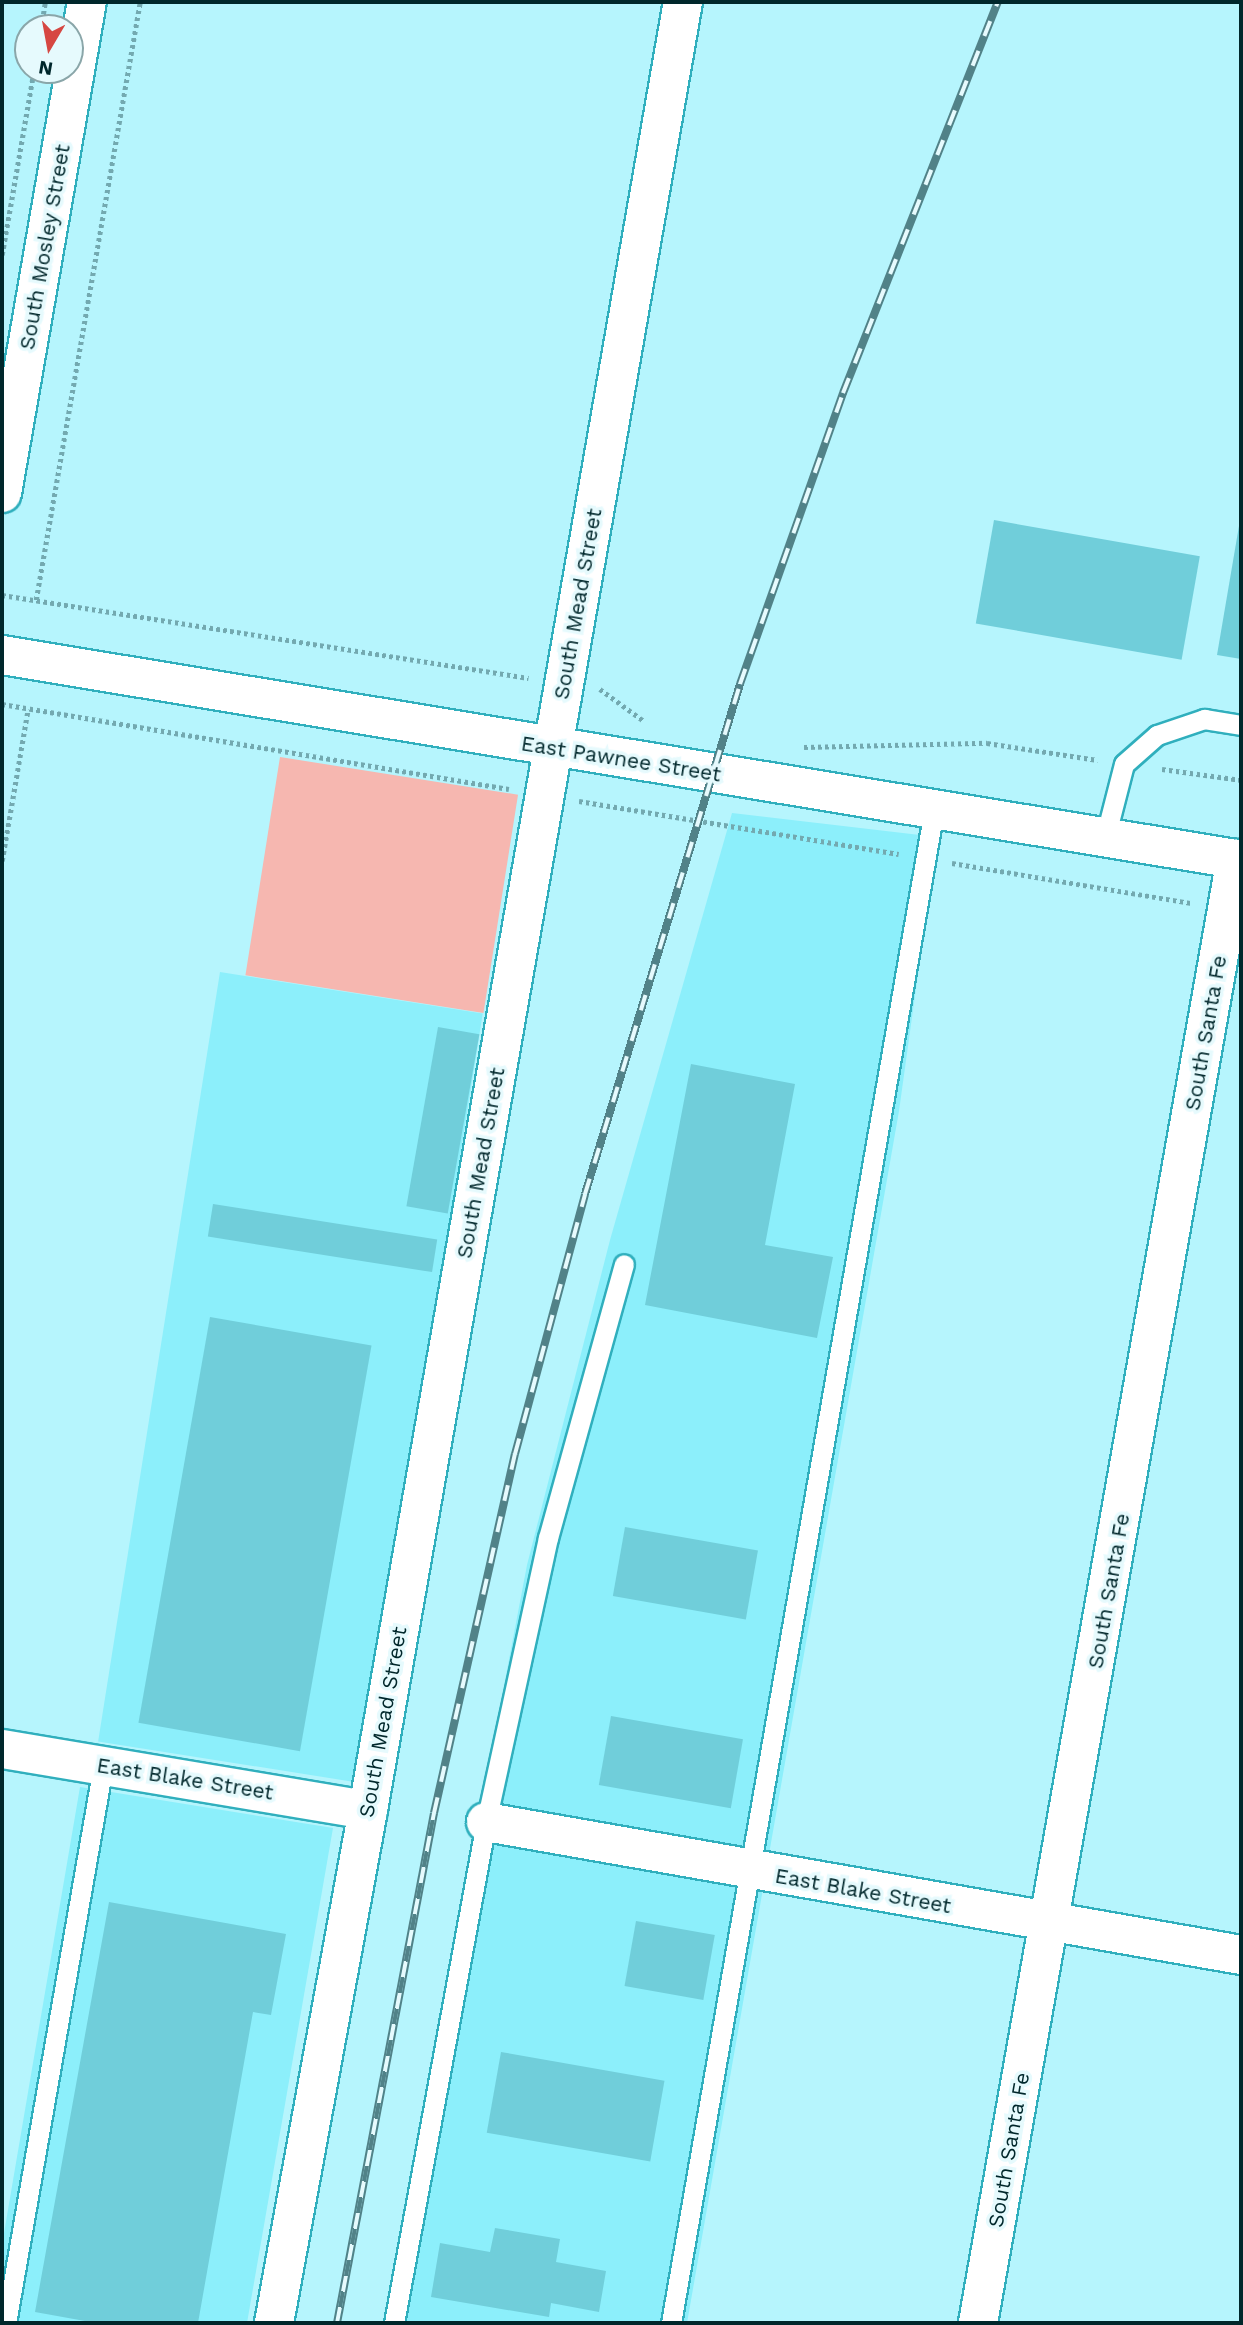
<!DOCTYPE html>
<style>
body{margin:0}
#map{position:relative;width:1243px;height:2325px;overflow:hidden;background:#b6f5fd;font-family:"Work Sans",sans-serif}
div>[style]{position:absolute}
.built>*{inset:0;background:#8ceffb;transform-origin:0 0}
.green>*{inset:0;background:#f6b7b0;transform-origin:0 0}
.building>*{inset:0;background:#70ceda;transform-origin:0 0}
.path>*{height:4.5px;margin-top:-2.25px;transform-origin:0;background:repeating-linear-gradient(90deg,#73a9b0 0 3.5px,transparent 0 7px)}
.roads{filter:drop-shadow(2px 0 #30afbd) drop-shadow(-2px 0 #30afbd) drop-shadow(0 2px #30afbd) drop-shadow(0 -2px #30afbd)}
.service>*{height:19px;margin:-9.5px;padding:0 9.5px;transform-origin:9.5px;border-radius:9.5px;background:#fff}
.minor>*{height:38px;margin:-19px;padding:0 19px;transform-origin:19px;border-radius:19px;background:#fff}
.secondary>*{height:38px;margin:-19px;padding:0 19px;transform-origin:19px;border-radius:19px;background:#fff}
.rail>*{height:8px;margin-top:-4px;transform-origin:0;background:repeating-linear-gradient(90deg,#e6fafd 0 16px,#518288 0 32px);box-sizing:border-box;border-block:2px solid #518288}
span{translate:-50% -50%;white-space:nowrap;text-align:center;line-height:1.15;-webkit-text-stroke:7px #e6fafd;paint-order:stroke}
.street-label{font-size:21px;color:#00272b}
.frame{position:absolute;inset:0;border:4px solid #00272b;pointer-events:none}
.north{position:absolute;left:14px;top:14px;width:70px;height:70px;box-sizing:border-box;background:#e6fafd;border:2px solid #8aa6a9;border-radius:50%;rotate:190deg;font-size:19px;font-weight:700;line-height:28px;text-align:center;color:#00272b}
.north::after{content:'';display:block;margin:auto;width:24px;height:32px;background:#d64742;clip-path:polygon(50% 0,100% 100%,50% 72%,0 100%)}
</style>
<div id="map">
<div class="built">
<i style="clip-path:polygon(732px 813px,937px 837px,899px 1111px,687px 2323px,383px 2323px,527px 1565px,610px 1240px)"></i>
<i style="left:220px;top:972px;width:266px;height:779px;rotate:9deg"></i>
<i style="clip-path:polygon(80px 1787px,333px 1828px,247px 2323px,2px 2323px,2px 2245px)"></i>
</div>
<div class="green">
<i style="left:280px;top:757px;width:241px;height:221px;rotate:9deg"></i>
</div>
<div class="building">
<i style="left:994px;top:520px;width:209px;height:105px;rotate:10deg"></i>
<i style="clip-path:polygon(1240px 520px,1241px 520px,1241px 659px,1217px 655px)"></i>
<i style="left:438px;top:1027px;width:42px;height:182px;rotate:10deg"></i>
<i style="clip-path:polygon(691px 1064px,795px 1084px,765px 1245px,833px 1257px,817px 1338px,645px 1305px)"></i>
<i style="left:213px;top:1204px;width:227px;height:33px;rotate:9deg"></i>
<i style="left:210px;top:1317px;width:164px;height:412px;rotate:10deg"></i>
<i style="left:625px;top:1527px;width:135px;height:70px;rotate:10deg"></i>
<i style="left:611px;top:1716px;width:134px;height:70px;rotate:10deg"></i>
<i style="clip-path:polygon(109px 1902px,286px 1934px,271px 2015px,253px 2012px,198px 2323px,96px 2323px,35px 2312px)"></i>
<i style="left:636px;top:1921px;width:80px;height:66px;rotate:10deg"></i>
<i style="left:501px;top:2052px;width:166px;height:82px;rotate:10deg"></i>
<i style="clip-path:polygon(495px 2228px,560px 2239px,556px 2262px,606px 2271px,599px 2312px,551px 2303px,549px 2317px,431px 2297px,440px 2243px,490px 2252px)"></i>
</div>
<div class="path">
<i style="left:41px;top:28px;width:26px;rotate:-81deg"></i>
<i style="left:2px;top:255px;width:188px;rotate:-80.2deg"></i>
<i style="left:2px;top:595px;width:533px;rotate:8.95deg"></i>
<i style="left:36px;top:600px;width:607px;rotate:-80.13deg"></i>
<i style="left:600px;top:689px;width:54px;rotate:36deg"></i>
<i style="left:2px;top:704px;width:514px;rotate:9.52deg"></i>
<i style="left:804px;top:747px;width:183px;rotate:-1.3deg"></i>
<i style="left:987px;top:743px;width:112px;rotate:8.7deg"></i>
<i style="left:1162px;top:769px;width:80px;rotate:7.9deg"></i>
<i style="left:579px;top:801px;width:324px;rotate:9.4deg"></i>
<i style="left:2px;top:861px;width:154px;rotate:-80.3deg"></i>
<i style="left:952px;top:863px;width:243px;rotate:9.5deg"></i>
</div>
<div class="roads">
<div class="service">
<i style="left:1105px;top:838px;width:76px;rotate:-75.6deg"></i>
<i style="left:1124px;top:764px;width:44px;rotate:-41.3deg"></i>
<i style="left:1157px;top:735px;width:50px;rotate:-18.8deg"></i>
<i style="left:1204px;top:719px;width:37px;rotate:9deg"></i>
<i style="left:6px;top:2323px;width:565px;rotate:-80.12deg"></i>
<i style="left:394px;top:2323px;width:509px;rotate:-79.59deg"></i>
<i style="left:486px;top:1822px;width:291px;rotate:-77.7deg"></i>
<i style="left:548px;top:1538px;width:284px;rotate:-74.5deg"></i>
<i style="left:671px;top:2323px;width:1536px;rotate:-80.14deg"></i>
</div>
<div class="minor">
<i style="left:2px;top:493px;width:498px;rotate:-80.2deg"></i>
<i style="left:2px;top:1749px;width:371px;rotate:9.5deg"></i>
<i style="left:486px;top:1822px;width:767px;rotate:9.99deg"></i>
<i style="left:274px;top:2323px;width:522px;rotate:-79.62deg"></i>
<i style="left:368px;top:1810px;width:1835px;rotate:-80.12deg"></i>
<i style="left:978px;top:2323px;width:1487px;rotate:-80.01deg"></i>
</div>
<div class="secondary">
<i style="left:2px;top:655px;width:1256px;rotate:9.39deg"></i>
</div>
</div>
<div class="rail">
<i style="left:337px;top:2323px;width:519px;rotate:-79.23deg"></i>
<i style="left:434px;top:1813px;width:368px;rotate:-77.3deg"></i>
<i style="left:515px;top:1454px;width:269px;rotate:-74.9deg"></i>
<i style="left:585px;top:1194px;width:533px;rotate:-73.09deg"></i>
<i style="left:740px;top:684px;width:309px;rotate:-70.5deg"></i>
<i style="left:843px;top:393px;width:421px;rotate:-68.4deg"></i>
</div>
<div class="street-label">
<span style="left:45px;top:247px;rotate:-80deg">South Mosley Street</span>
<span style="left:578px;top:604px;rotate:-80deg">South Mead Street</span>
<span style="left:621px;top:759px;rotate:9deg">East Pawnee Street</span>
<span style="left:1206px;top:1033px;rotate:-80deg">South Santa Fe</span>
<span style="left:481px;top:1163px;rotate:-80deg">South Mead Street</span>
<span style="left:1109px;top:1591px;rotate:-80deg">South Santa Fe</span>
<span style="left:383px;top:1722px;rotate:-80deg">South Mead Street</span>
<span style="left:185px;top:1779px;rotate:9deg">East Blake Street</span>
<span style="left:863px;top:1891px;rotate:10deg">East Blake Street</span>
<span style="left:1009px;top:2150px;rotate:-80deg">South Santa Fe</span>
</div>
<div class="frame"></div>
<div class="north">N</div>
</div>
